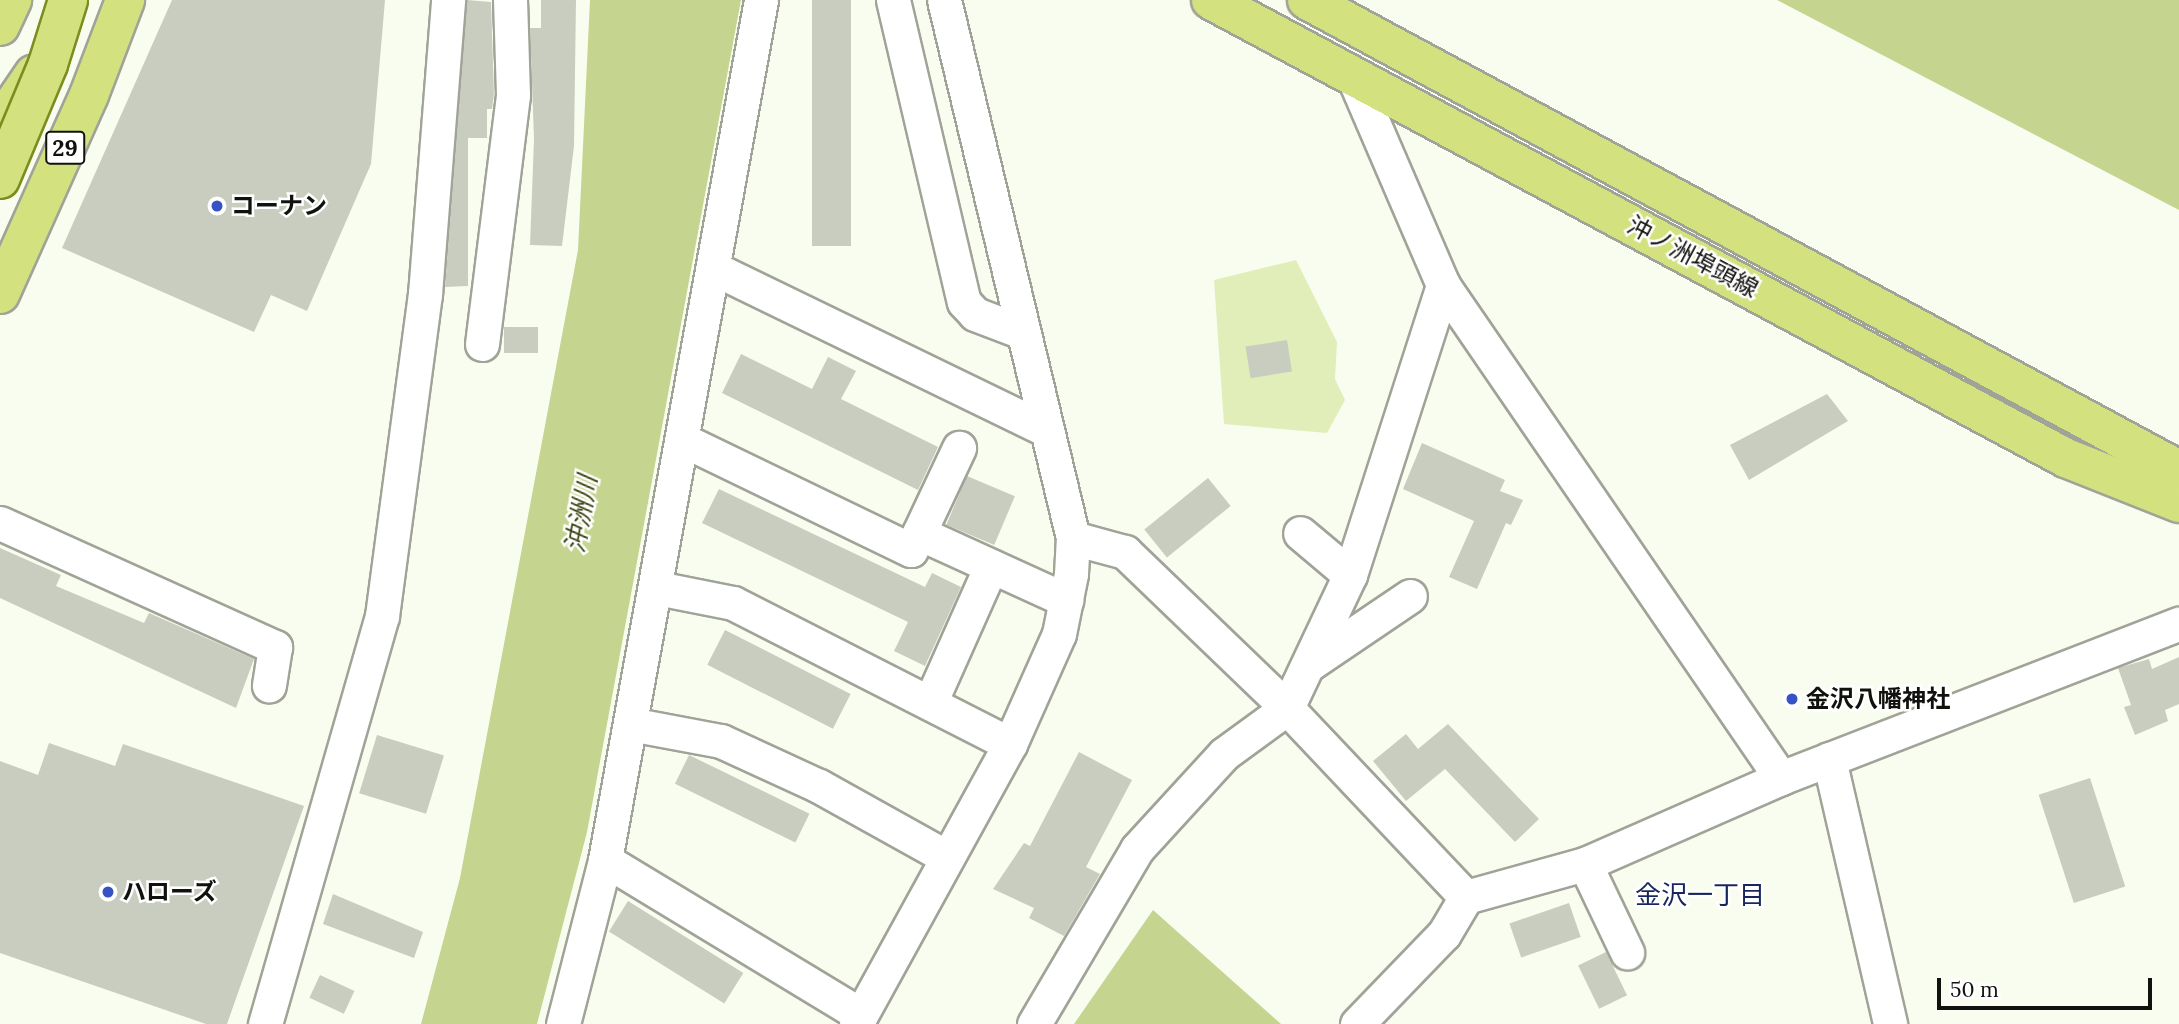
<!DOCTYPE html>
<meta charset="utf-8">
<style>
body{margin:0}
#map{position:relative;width:2179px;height:1024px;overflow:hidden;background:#f9fdf0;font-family:Lora,"Noto Sans JP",serif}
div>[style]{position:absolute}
.green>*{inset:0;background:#e2eeb9}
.water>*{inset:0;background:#c5d48f}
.building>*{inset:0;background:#c9cdc0;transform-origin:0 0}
.roads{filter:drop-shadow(2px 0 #a0a397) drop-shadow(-2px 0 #a0a397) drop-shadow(0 2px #a0a397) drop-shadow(0 -2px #a0a397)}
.minor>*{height:33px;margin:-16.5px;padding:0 16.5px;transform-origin:16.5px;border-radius:16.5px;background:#fff}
.major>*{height:38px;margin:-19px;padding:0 19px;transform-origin:19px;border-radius:19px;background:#d3e27e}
.bridges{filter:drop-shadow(2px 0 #7c8d1f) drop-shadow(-2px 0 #7c8d1f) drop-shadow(0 2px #7c8d1f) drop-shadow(0 -2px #7c8d1f)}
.major-bridge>*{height:38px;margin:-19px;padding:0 19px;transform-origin:19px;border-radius:19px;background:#d3e27e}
.dots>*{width:19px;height:19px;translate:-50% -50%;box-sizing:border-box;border:4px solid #fff;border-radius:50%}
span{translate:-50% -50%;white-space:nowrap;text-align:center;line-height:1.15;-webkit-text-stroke:5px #fff;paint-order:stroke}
.shield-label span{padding:2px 5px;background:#fff;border:2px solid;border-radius:5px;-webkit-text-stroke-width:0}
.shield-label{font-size:23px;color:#11120e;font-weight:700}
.poi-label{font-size:24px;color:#11120e;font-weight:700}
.left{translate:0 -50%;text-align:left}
.street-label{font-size:24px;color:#11120e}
.water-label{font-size:26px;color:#3d4513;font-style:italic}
.neighbourhood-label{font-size:26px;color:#18265d}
.scale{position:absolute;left:1937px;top:978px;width:215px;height:32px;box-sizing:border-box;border:4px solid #11120e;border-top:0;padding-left:9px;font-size:21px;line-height:24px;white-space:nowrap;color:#11120e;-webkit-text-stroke:5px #fff;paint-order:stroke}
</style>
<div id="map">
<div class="green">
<i style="clip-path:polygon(1296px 260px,1337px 342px,1335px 379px,1345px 400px,1327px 433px,1224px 424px,1214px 280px)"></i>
</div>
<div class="water">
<i style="clip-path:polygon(590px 0,741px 0,587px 832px,537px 1024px,421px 1024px,460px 878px,578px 250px)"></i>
<i style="clip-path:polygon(1777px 0,2179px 0,2179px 210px)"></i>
<i style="clip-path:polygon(1153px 910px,1281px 1024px,1074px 1024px)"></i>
</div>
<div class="building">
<i style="clip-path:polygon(172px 0,385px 0,371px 164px,307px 311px,271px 295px,254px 332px,62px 248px)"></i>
<i style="clip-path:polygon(467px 0,491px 2px,494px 94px,492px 109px,487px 109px,487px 138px,468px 138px,468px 286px,445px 287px)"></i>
<i style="clip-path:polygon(541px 0,576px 0,574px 146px,562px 246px,530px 245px,534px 139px,530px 28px,541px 28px)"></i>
<i style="left:812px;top:0;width:39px;height:246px"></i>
<i style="left:504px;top:327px;width:34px;height:26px"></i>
<i style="left:1287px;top:340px;width:32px;height:42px;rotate:81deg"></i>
<i style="clip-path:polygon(741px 354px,812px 389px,828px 357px,856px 371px,841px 399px,938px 447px,918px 490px,722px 393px)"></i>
<i style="clip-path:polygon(1827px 394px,1848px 421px,1749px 480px,1730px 445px)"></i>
<i style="clip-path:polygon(1422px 443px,1505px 480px,1500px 491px,1523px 500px,1511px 525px,1506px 523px,1477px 589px,1449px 577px,1474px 521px,1403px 489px)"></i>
<i style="left:967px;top:476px;width:52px;height:53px;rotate:23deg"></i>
<i style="left:1208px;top:478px;width:36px;height:82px;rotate:51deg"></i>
<i style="clip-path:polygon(719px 489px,925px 587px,932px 573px,961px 587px,925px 666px,894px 651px,908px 622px,702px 523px)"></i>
<i style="clip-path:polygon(0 548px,61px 575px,56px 586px,144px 623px,149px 613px,254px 659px,236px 708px,0 598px)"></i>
<i style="left:725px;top:630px;width:141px;height:39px;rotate:27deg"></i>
<i style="clip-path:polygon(2179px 657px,2179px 704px,2165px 710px,2168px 721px,2135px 735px,2124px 707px,2131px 705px,2118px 668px,2149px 659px,2152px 669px)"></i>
<i style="clip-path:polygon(1448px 724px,1539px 819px,1515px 842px,1445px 769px,1406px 801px,1373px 761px,1406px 734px,1418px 749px)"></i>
<i style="left:377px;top:735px;width:70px;height:61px;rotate:17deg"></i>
<i style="clip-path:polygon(49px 743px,115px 766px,123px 744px,304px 806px,227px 1024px,206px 1024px,0 953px,0 761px,38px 775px)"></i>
<i style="clip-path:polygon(1079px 752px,1132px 780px,1086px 867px,1100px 874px,1064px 936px,1029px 918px,1034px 908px,993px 889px,1024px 843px,1030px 846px)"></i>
<i style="left:689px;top:755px;width:134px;height:32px;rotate:26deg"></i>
<i style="left:2090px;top:778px;width:114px;height:54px;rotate:72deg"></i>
<i style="clip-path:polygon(333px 894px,423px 932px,414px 958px,323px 924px)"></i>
<i style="left:628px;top:901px;width:136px;height:36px;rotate:32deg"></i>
<i style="left:1569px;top:903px;width:36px;height:63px;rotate:71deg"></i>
<i style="left:1606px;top:952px;width:48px;height:31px;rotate:64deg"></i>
<i style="left:320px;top:975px;width:38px;height:25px;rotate:25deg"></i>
</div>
<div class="roads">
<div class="minor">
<i style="left:893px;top:0;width:310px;rotate:76.8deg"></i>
<i style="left:964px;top:302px;width:16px;rotate:47deg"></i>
<i style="left:975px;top:314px;width:50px;rotate:21deg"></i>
<i style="left:1353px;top:76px;width:228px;rotate:66.7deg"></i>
<i style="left:1443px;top:285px;width:598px;rotate:55.57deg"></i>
<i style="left:713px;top:268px;width:369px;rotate:25.9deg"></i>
<i style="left:482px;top:344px;width:251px;rotate:-82.9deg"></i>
<i style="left:513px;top:95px;width:95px;rotate:-91.8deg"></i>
<i style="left:683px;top:440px;width:253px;rotate:25.8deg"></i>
<i style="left:911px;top:550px;width:113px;rotate:-64.8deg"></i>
<i style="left:0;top:523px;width:302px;rotate:24.3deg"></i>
<i style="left:275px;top:647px;width:39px;rotate:99deg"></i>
<i style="left:919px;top:533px;width:162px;rotate:24.5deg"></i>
<i style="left:1073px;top:538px;width:54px;rotate:15.1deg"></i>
<i style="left:1125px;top:552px;width:225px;rotate:43.9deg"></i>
<i style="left:1287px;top:708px;width:260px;rotate:46.6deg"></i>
<i style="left:1350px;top:575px;width:305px;rotate:-72.2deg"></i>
<i style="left:657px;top:588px;width:77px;rotate:11.2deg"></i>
<i style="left:733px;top:603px;width:311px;rotate:27deg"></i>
<i style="left:1308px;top:665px;width:123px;rotate:-34.1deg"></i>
<i style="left:930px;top:703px;width:150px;rotate:-66deg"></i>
<i style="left:630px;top:724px;width:93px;rotate:10.6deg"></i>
<i style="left:721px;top:741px;width:108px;rotate:24.7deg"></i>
<i style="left:819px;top:786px;width:144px;rotate:29.1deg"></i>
<i style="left:1829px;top:759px;width:272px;rotate:77deg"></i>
<i style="left:605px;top:860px;width:299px;rotate:31.2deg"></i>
<i style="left:1585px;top:864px;width:98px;rotate:64.5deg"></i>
<i style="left:265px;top:1024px;width:424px;rotate:-74deg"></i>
<i style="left:382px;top:616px;width:325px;rotate:-82.4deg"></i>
<i style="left:425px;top:294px;width:295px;rotate:-85.5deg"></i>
<i style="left:563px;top:1024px;width:169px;rotate:-75.6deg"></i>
<i style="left:605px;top:860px;width:874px;rotate:-79.72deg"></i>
<i style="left:856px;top:1024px;width:320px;rotate:-61.2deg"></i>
<i style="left:1010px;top:744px;width:120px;rotate:-66deg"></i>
<i style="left:1059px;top:634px;width:61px;rotate:-78.7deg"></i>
<i style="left:1071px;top:574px;width:36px;rotate:-87deg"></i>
<i style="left:1073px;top:538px;width:553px;rotate:-103.48deg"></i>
<i style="left:1034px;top:1024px;width:203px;rotate:-59.5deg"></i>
<i style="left:1137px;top:849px;width:129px;rotate:-47.5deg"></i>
<i style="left:1224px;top:754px;width:78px;rotate:-36.1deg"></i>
<i style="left:1287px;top:708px;width:147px;rotate:-64.7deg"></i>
<i style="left:1350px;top:575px;width:65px;rotate:-140deg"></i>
<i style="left:1357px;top:1024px;width:125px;rotate:-46deg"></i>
<i style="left:1444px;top:934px;width:43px;rotate:-59.3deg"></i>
<i style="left:1466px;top:897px;width:123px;rotate:-15.5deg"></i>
<i style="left:1585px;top:864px;width:214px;rotate:-23.7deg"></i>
<i style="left:1781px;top:778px;width:427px;rotate:-21.2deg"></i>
</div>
<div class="major">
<i style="left:1211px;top:0;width:970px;rotate:28.18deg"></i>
<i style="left:2066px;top:458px;width:122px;rotate:21.7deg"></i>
<i style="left:1307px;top:0;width:991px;rotate:28.32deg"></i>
<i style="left:0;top:26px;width:29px;rotate:-65deg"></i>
<i style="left:0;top:124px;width:60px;rotate:-55.8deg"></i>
<i style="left:0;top:294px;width:218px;rotate:-65.9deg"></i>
<i style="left:89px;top:95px;width:102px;rotate:-69.2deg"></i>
</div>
</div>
<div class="bridges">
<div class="major-bridge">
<i style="left:0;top:179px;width:125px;rotate:-67.3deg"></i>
<i style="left:48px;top:64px;width:67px;rotate:-72.6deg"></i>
</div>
</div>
<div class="dots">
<i style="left:217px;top:206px;background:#3752c4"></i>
<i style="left:1792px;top:699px;background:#3752c4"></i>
<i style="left:108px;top:892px;background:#3752c4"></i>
</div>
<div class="shield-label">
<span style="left:65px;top:148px">29</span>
</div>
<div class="poi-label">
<span class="left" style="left:231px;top:206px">コーナン</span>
<span class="left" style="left:1806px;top:699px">金沢八幡神社</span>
<span class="left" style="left:122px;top:892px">ハローズ</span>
</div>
<div class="street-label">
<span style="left:1693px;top:257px;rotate:28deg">沖ノ洲埠頭線</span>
</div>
<div class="water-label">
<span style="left:581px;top:514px;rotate:-80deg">沖洲川</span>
</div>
<div class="neighbourhood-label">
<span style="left:1700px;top:895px">金沢一丁目</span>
</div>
<div class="scale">50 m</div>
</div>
